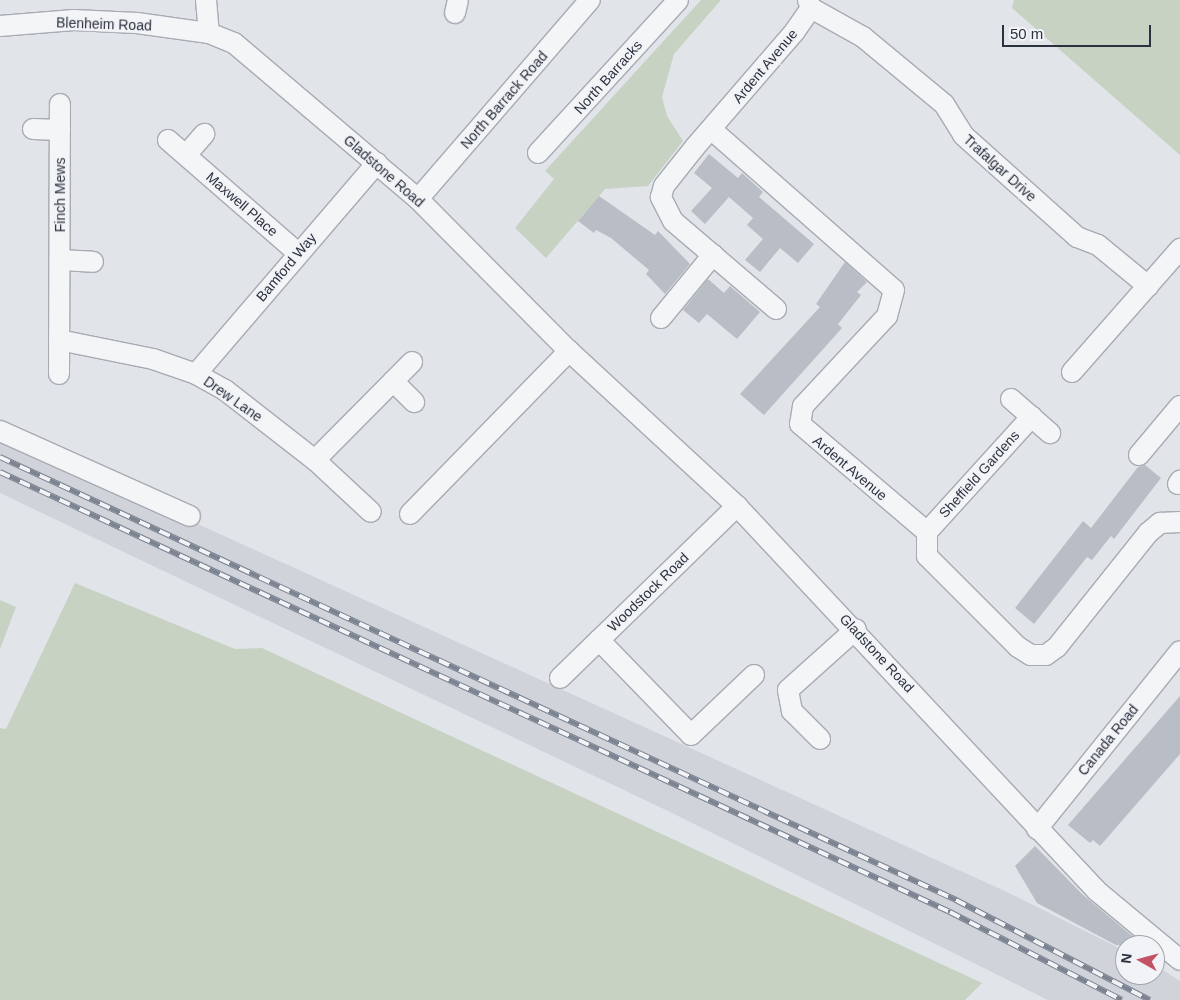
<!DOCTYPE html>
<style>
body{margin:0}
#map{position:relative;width:1180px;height:1000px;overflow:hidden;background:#e1e4e9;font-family:Helvetica,sans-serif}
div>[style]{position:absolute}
.built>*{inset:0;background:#d0d3da}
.green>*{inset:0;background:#c7d2c3}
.building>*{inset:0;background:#b9bdc5}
.roads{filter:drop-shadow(1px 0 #a7abb3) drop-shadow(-1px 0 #a7abb3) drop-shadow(0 1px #a7abb3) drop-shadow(0 -1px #a7abb3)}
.minor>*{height:20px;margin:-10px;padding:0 10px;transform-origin:10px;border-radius:10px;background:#f4f5f7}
.rail>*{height:5.5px;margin-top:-2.75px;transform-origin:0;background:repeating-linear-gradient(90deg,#f1f3f6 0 11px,#7c8491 0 22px);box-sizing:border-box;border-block:1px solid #7c8491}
span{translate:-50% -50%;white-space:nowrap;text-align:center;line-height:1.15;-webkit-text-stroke:4.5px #f1f3f6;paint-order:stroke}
.street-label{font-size:14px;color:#2b323f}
.north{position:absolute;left:1115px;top:935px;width:50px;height:50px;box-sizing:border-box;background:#f1f3f6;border:1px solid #a2a6ad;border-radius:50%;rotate:277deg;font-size:14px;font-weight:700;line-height:20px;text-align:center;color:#2b323f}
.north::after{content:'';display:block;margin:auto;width:18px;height:22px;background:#c25264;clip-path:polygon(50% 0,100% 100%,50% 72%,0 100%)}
.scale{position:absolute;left:1002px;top:25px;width:149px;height:22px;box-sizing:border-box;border:2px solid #2b323f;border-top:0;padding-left:6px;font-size:15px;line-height:18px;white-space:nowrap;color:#2b323f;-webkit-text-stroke:4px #f1f3f6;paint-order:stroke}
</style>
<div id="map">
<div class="built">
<i style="clip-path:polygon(0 440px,200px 525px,1009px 893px,1125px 951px,1125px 975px,1155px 975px,1155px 965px,1158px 967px,1180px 981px,1180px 1000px,1048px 1000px,670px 812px,0 493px)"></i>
</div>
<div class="green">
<i style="clip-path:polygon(701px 0,721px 0,674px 54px,662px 97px,667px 116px,683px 141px,648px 186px,605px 189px,546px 258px,515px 228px,554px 179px,545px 171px)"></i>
<i style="clip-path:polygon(1014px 0,1180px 0,1180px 155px,1012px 8px)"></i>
<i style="clip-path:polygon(75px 583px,235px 649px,262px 648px,982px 983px,965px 1000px,0 1000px,0 728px,6px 729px)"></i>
<i style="clip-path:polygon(0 600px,16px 607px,0 649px)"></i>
</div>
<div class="building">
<i style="clip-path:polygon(709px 154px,738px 178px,742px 173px,763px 192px,759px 197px,814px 244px,798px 263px,780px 248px,760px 272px,745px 260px,763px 239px,747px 225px,753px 218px,729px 197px,705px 224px,691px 211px,712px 188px,694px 173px)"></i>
<i style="clip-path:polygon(599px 196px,655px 235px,658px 231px,690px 264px,665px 294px,646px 274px,649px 270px,611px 238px,596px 230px,594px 233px,578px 221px)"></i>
<i style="clip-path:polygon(845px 262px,867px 282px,857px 292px,861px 295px,838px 324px,842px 328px,764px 415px,740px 394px,820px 307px,816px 304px)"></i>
<i style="clip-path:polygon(708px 279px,724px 293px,730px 286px,760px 312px,737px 339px,707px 314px,699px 323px,683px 310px)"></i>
<i style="clip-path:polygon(1145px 465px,1161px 478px,1114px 539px,1111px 536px,1092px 560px,1087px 557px,1034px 624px,1015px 608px,1083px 521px,1091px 528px,1138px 467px)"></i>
<i style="clip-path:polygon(1180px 696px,1180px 754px,1100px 846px,1093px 840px,1090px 843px,1068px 825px)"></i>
<i style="clip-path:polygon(1035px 846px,1082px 894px,1143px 945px,1116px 945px,1037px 903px,1015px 866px)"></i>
</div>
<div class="roads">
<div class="minor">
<i style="left:206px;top:0;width:33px;rotate:85deg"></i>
<i style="left:811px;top:8px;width:60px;rotate:29.1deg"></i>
<i style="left:863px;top:37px;width:105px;rotate:39.6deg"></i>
<i style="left:944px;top:104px;width:36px;rotate:58deg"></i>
<i style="left:963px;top:135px;width:153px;rotate:41.8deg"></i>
<i style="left:1077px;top:237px;width:22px;rotate:21deg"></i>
<i style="left:1098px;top:245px;width:65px;rotate:39.4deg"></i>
<i style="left:455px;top:13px;width:13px;rotate:-77deg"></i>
<i style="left:0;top:26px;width:74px;rotate:-4.6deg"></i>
<i style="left:74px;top:20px;width:63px;rotate:2.7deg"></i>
<i style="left:137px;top:23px;width:73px;rotate:7.9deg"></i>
<i style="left:209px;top:33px;width:27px;rotate:22deg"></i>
<i style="left:234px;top:43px;width:241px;rotate:40.3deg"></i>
<i style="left:418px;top:199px;width:214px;rotate:45.2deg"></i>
<i style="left:569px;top:351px;width:229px;rotate:42.7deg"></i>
<i style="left:737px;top:506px;width:527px;rotate:46.92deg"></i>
<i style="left:1097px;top:891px;width:108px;rotate:39.7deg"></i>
<i style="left:33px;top:129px;width:27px;rotate:2deg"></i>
<i style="left:712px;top:130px;width:242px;rotate:41.3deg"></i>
<i style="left:894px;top:290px;width:27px;rotate:105deg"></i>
<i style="left:887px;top:316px;width:123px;rotate:133deg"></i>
<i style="left:803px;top:406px;width:18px;rotate:99deg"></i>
<i style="left:800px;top:424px;width:167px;rotate:40.4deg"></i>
<i style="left:927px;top:532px;width:24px;rotate:90deg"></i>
<i style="left:927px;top:556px;width:129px;rotate:45deg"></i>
<i style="left:1018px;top:647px;width:15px;rotate:32deg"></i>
<i style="left:1031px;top:655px;width:15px"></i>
<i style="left:1046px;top:655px;width:14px;rotate:-36deg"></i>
<i style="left:1057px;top:647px;width:146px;rotate:-51.4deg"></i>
<i style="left:1148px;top:533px;width:16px;rotate:-40deg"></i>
<i style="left:1160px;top:523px;width:20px;rotate:-3deg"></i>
<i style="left:168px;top:140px;width:171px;rotate:41deg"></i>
<i style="left:538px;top:153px;width:207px;rotate:-47.5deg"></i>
<i style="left:186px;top:155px;width:28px;rotate:-49deg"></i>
<i style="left:418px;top:199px;width:263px;rotate:-49.2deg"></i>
<i style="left:60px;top:260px;width:33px;rotate:3deg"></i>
<i style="left:776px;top:309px;width:135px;rotate:-139.5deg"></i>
<i style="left:673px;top:221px;width:27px;rotate:-117deg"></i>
<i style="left:661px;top:197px;width:11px;rotate:-75deg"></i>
<i style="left:664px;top:186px;width:50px;rotate:-51.5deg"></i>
<i style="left:695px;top:147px;width:153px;rotate:-49.2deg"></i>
<i style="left:795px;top:31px;width:28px;rotate:-55deg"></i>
<i style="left:811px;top:8px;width:9px;rotate:-111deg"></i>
<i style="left:661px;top:318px;width:82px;rotate:-50.5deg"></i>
<i style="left:59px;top:340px;width:96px;rotate:11.4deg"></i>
<i style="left:153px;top:359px;width:46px;rotate:19.2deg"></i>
<i style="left:196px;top:374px;width:33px;rotate:29deg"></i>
<i style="left:225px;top:390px;width:114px;rotate:37.9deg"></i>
<i style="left:315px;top:460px;width:76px;rotate:42.9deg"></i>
<i style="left:1072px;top:372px;width:164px;rotate:-48.7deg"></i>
<i style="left:59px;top:374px;width:270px;rotate:-89.8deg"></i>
<i style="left:196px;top:374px;width:278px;rotate:-49.4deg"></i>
<i style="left:393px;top:381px;width:30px;rotate:45deg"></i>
<i style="left:1011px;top:399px;width:52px;rotate:41.1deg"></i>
<i style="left:0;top:431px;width:208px;rotate:24.1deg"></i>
<i style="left:1139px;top:455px;width:64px;rotate:-50.1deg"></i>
<i style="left:315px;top:460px;width:138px;rotate:-45.3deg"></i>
<i style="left:1178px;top:484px;width:4px;rotate:-56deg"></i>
<i style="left:410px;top:514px;width:228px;rotate:-45.7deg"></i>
<i style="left:927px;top:532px;width:156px;rotate:-47.8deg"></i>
<i style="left:599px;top:640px;width:132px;rotate:45.9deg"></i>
<i style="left:691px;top:735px;width:87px;rotate:-43.6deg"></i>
<i style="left:560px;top:678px;width:247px;rotate:-44.2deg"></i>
<i style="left:820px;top:739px;width:40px;rotate:-135deg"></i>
<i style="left:792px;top:711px;width:21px;rotate:-101deg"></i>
<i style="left:788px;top:690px;width:91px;rotate:-41.9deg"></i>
<i style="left:1037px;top:829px;width:228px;rotate:-51.2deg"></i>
</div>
</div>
<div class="rail">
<i style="left:0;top:457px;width:1054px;rotate:24.86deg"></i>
<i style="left:956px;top:900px;width:218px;rotate:27.3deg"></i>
<i style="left:0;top:472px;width:1047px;rotate:24.85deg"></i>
<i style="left:950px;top:912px;width:193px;rotate:27.1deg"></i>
</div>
<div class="street-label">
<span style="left:104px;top:24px;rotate:2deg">Blenheim Road</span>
<span style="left:765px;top:66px;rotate:-50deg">Ardent Avenue</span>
<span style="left:608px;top:77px;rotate:-48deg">North Barracks</span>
<span style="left:504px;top:100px;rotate:-49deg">North Barrack Road</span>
<span style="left:1000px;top:168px;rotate:42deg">Trafalgar Drive</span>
<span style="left:384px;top:171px;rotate:41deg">Gladstone Road</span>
<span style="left:60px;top:195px;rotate:-90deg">Finch Mews</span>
<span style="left:242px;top:204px;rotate:41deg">Maxwell Place</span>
<span style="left:286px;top:267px;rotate:-50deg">Bamford Way</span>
<span style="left:233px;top:399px;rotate:35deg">Drew Lane</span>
<span style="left:850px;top:468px;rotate:40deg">Ardent Avenue</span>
<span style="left:979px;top:474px;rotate:-48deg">Sheffield Gardens</span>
<span style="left:648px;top:592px;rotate:-44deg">Woodstock Road</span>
<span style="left:877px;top:653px;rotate:47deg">Gladstone Road</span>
<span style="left:1108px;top:740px;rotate:-51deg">Canada Road</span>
</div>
<div class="north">N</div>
<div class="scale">50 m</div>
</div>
